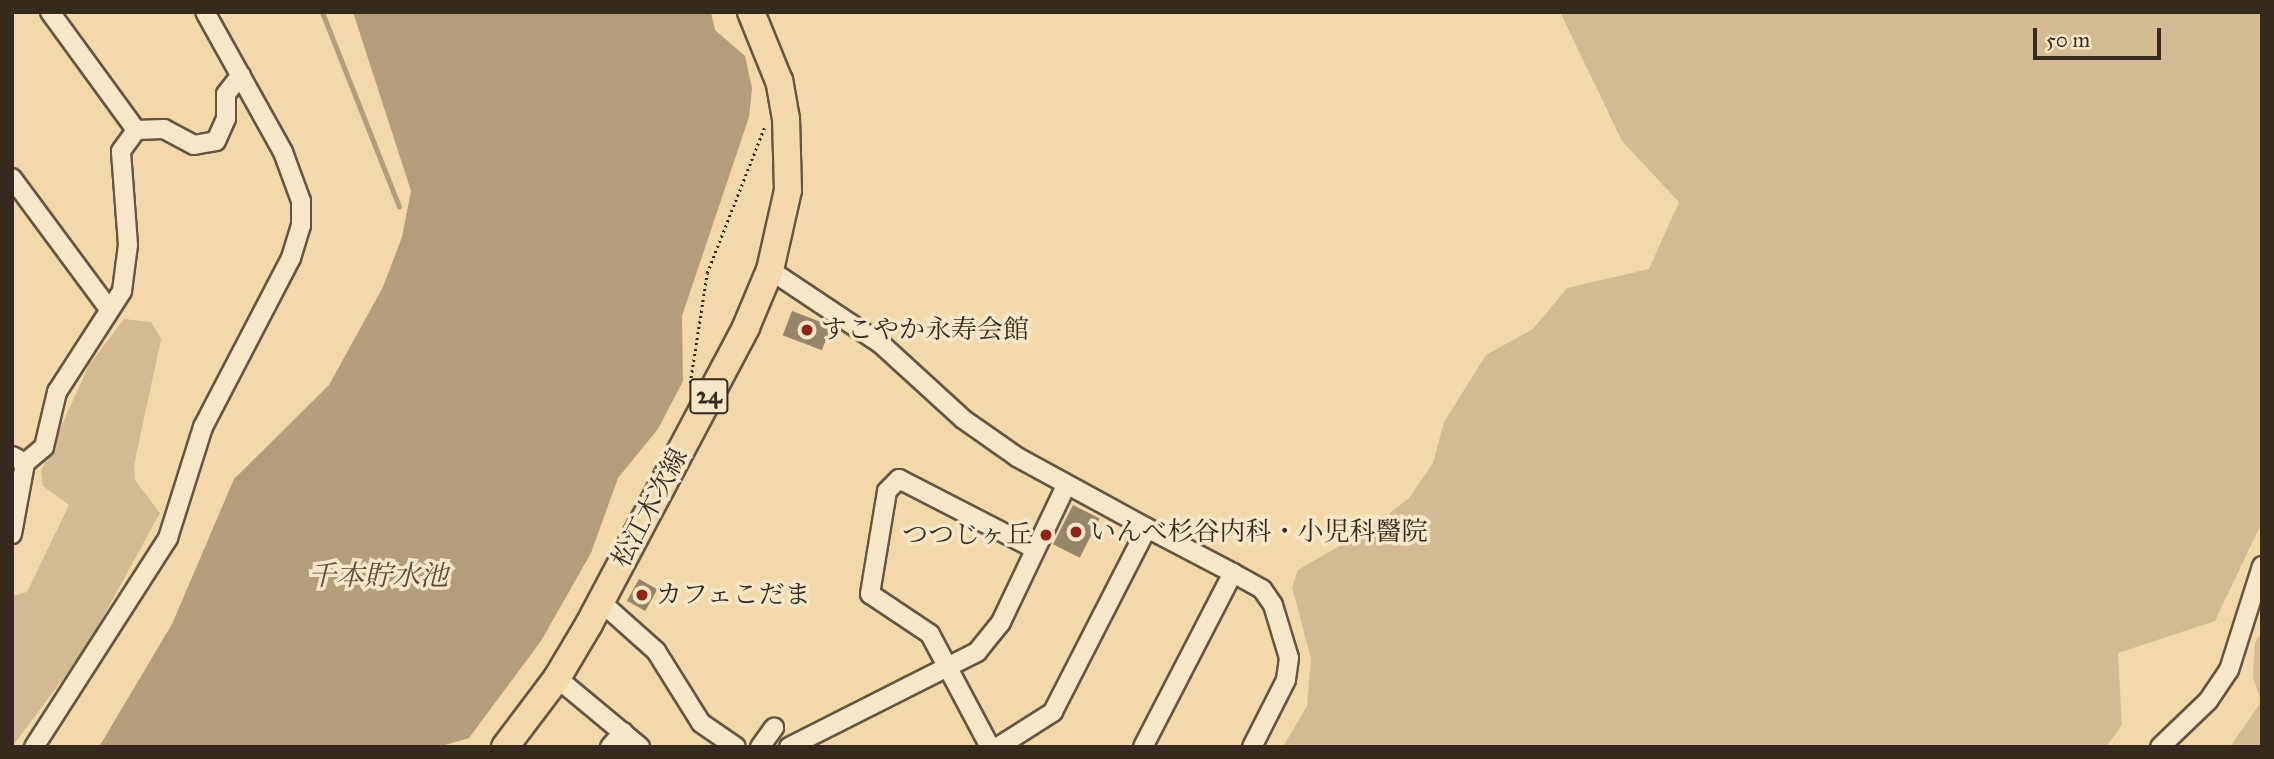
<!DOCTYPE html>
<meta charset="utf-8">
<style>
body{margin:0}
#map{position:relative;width:2274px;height:759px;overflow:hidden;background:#f3d8ab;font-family:"IM FELL Great Primer","Noto Serif JP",serif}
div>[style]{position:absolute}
.green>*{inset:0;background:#d3ba93}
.water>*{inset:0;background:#b39d7b}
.stream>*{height:5px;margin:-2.5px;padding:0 2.5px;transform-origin:2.5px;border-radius:2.5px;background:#b39d7b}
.building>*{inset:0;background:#988468;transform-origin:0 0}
.path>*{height:2.5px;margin-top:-1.25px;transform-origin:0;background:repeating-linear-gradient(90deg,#362a1f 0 2px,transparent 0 5.5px)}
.roads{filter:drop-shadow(2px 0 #655642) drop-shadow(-2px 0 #655642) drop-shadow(0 2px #655642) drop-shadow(0 -2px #655642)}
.street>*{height:18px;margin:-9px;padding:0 9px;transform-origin:9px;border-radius:9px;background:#f7e6c8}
.primary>*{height:26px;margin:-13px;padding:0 13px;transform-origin:13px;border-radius:13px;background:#f3d8ab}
.dots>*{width:19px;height:19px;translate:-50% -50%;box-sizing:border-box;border:4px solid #f7e6c8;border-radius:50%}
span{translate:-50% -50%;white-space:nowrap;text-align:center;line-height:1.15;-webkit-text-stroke:7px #f7e6c8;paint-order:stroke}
.shield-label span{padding:2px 5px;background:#f7e6c8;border:2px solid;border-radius:5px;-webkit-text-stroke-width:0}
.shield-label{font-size:24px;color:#362a1f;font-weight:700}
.poi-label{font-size:26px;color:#362a1f}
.left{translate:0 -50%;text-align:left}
.right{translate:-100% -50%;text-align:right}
.street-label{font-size:26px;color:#362a1f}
.water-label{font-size:28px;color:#5c4c3b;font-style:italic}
.frame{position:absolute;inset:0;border:14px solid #362a1f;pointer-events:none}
.scale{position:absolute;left:2033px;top:28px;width:128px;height:32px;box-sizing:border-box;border:4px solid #362a1f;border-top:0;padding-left:9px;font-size:21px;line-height:24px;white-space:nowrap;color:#362a1f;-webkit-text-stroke:5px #f7e6c8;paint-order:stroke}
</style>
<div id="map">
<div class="green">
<i style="clip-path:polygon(1560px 12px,2262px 12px,2262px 522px,2215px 621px,2118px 653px,2122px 725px,2106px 747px,1283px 747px,1307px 706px,1311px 659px,1292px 587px,1298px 570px,1371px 528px,1409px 498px,1433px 463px,1444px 422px,1486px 355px,1533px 329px,1567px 288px,1649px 269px,1679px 202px,1622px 141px)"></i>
<i style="clip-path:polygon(124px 319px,151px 322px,161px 339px,134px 465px,135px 480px,160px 513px,86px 648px,12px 747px,12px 596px,27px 592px,69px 505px,43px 486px,41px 471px,89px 365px)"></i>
<i style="clip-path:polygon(2262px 633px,2262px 747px,2230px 747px,2261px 702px,2253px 677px,2255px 642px)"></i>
</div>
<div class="water">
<i style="clip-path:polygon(353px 12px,711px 12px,715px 30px,745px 56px,752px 88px,749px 117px,682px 316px,683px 381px,658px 429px,618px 478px,591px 553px,541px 641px,469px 738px,438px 747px,99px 747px,172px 624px,234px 479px,329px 385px,383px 287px,402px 237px,411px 191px)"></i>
</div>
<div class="stream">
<i style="left:322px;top:12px;width:209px;rotate:68.4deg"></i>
</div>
<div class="building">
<i style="left:792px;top:311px;width:42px;height:26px;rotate:21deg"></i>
<i style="left:1073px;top:505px;width:30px;height:44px;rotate:27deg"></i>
<i style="left:639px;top:579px;width:21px;height:25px;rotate:29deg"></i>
</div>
<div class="path">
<i style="left:690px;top:383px;width:111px;rotate:-81.2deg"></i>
<i style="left:707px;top:273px;width:156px;rotate:-68.5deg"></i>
</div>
<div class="roads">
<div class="street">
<i style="left:50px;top:12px;width:146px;rotate:53.9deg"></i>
<i style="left:136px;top:130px;width:28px;rotate:-2deg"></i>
<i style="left:164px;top:129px;width:34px;rotate:28deg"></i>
<i style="left:194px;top:145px;width:22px;rotate:-10deg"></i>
<i style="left:216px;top:141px;width:24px;rotate:-66deg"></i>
<i style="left:226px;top:119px;width:25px;rotate:-90deg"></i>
<i style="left:226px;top:94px;width:24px;rotate:-52deg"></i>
<i style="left:12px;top:178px;width:163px;rotate:53.5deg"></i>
<i style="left:770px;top:270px;width:133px;rotate:33.7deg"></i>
<i style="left:881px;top:344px;width:111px;rotate:42.4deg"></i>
<i style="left:963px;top:419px;width:66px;rotate:35.1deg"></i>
<i style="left:1017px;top:457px;width:148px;rotate:28.6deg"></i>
<i style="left:1147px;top:528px;width:207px;rotate:117.1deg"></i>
<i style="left:1053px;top:712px;width:65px;rotate:147.5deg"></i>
<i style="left:12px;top:456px;width:15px;rotate:28deg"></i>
<i style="left:25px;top:463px;width:25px;rotate:-40deg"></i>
<i style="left:44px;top:447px;width:57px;rotate:-76.7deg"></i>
<i style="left:57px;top:392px;width:120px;rotate:-57.2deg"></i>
<i style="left:122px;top:291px;width:46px;rotate:-82.6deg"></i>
<i style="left:128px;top:245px;width:94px;rotate:-94.3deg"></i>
<i style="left:121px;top:151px;width:26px;rotate:-54deg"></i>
<i style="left:12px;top:534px;width:72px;rotate:-79.6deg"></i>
<i style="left:1233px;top:573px;width:33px;rotate:29deg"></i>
<i style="left:1262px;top:589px;width:19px;rotate:55deg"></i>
<i style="left:1273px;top:605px;width:55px;rotate:73.2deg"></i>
<i style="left:1289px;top:658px;width:22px;rotate:98deg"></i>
<i style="left:1286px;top:680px;width:75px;rotate:116.9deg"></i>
<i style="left:601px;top:602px;width:74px;rotate:41.7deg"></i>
<i style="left:656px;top:651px;width:85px;rotate:58deg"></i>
<i style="left:701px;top:723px;width:42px;rotate:34.4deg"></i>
<i style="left:557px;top:678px;width:108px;rotate:39.7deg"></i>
<i style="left:34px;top:747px;width:248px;rotate:-57.3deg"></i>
<i style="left:168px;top:538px;width:116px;rotate:-72.5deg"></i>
<i style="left:203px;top:427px;width:191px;rotate:-62.5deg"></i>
<i style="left:291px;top:258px;width:34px;rotate:-73deg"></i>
<i style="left:301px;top:226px;width:25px;rotate:-90deg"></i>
<i style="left:301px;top:201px;width:52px;rotate:-110.2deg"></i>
<i style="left:283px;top:152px;width:160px;rotate:-119.1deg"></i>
<i style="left:610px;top:747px;width:20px;rotate:-49deg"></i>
<i style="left:760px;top:747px;width:24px;rotate:-54deg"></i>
<i style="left:789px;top:747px;width:211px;rotate:-26.8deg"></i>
<i style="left:977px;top:652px;width:38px;rotate:-51deg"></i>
<i style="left:1001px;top:622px;width:151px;rotate:-64.5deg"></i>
<i style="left:990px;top:747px;width:128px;rotate:-118deg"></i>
<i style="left:930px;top:634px;width:72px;rotate:-146.3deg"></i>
<i style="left:870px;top:594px;width:104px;rotate:-80.6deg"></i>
<i style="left:887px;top:491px;width:17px;rotate:-45deg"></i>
<i style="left:899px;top:479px;width:153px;rotate:27.2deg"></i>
<i style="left:1143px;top:747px;width:196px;rotate:-62.7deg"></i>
<i style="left:1233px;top:573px;width:97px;rotate:-152.4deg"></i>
<i style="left:2160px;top:747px;width:66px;rotate:-43.8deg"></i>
<i style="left:2208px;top:701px;width:37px;rotate:-56deg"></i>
<i style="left:2229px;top:670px;width:109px;rotate:-72.4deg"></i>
</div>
<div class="primary">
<i style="left:505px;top:747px;width:86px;rotate:-53deg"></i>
<i style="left:557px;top:678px;width:63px;rotate:-59.3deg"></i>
<i style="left:589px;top:624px;width:336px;rotate:-62.1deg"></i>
<i style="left:746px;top:327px;width:62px;rotate:-67.2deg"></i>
<i style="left:770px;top:270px;width:82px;rotate:-77.3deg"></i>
<i style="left:788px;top:190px;width:71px;rotate:-91.6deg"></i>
<i style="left:786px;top:119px;width:39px;rotate:-100deg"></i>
<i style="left:779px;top:81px;width:74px;rotate:-112.1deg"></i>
</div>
</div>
<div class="dots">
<i style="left:807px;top:330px;background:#8f2418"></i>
<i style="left:1076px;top:532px;background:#8f2418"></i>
<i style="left:1046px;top:535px;background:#8f2418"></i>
<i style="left:642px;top:595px;background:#8f2418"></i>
</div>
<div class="shield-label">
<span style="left:709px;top:396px">24</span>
</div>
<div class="poi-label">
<span class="left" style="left:821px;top:330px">すこやか永寿会館</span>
<span class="left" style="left:1090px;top:532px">いんべ杉谷内科・小児科醫院</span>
<span class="right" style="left:1032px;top:535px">つつじヶ丘</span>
<span class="left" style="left:656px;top:595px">カフェこだま</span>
</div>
<div class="street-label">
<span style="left:650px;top:508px;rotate:-62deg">松江木次線</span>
</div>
<div class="water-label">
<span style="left:378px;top:576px">千本貯水池</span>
</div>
<div class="frame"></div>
<div class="scale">50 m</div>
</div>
